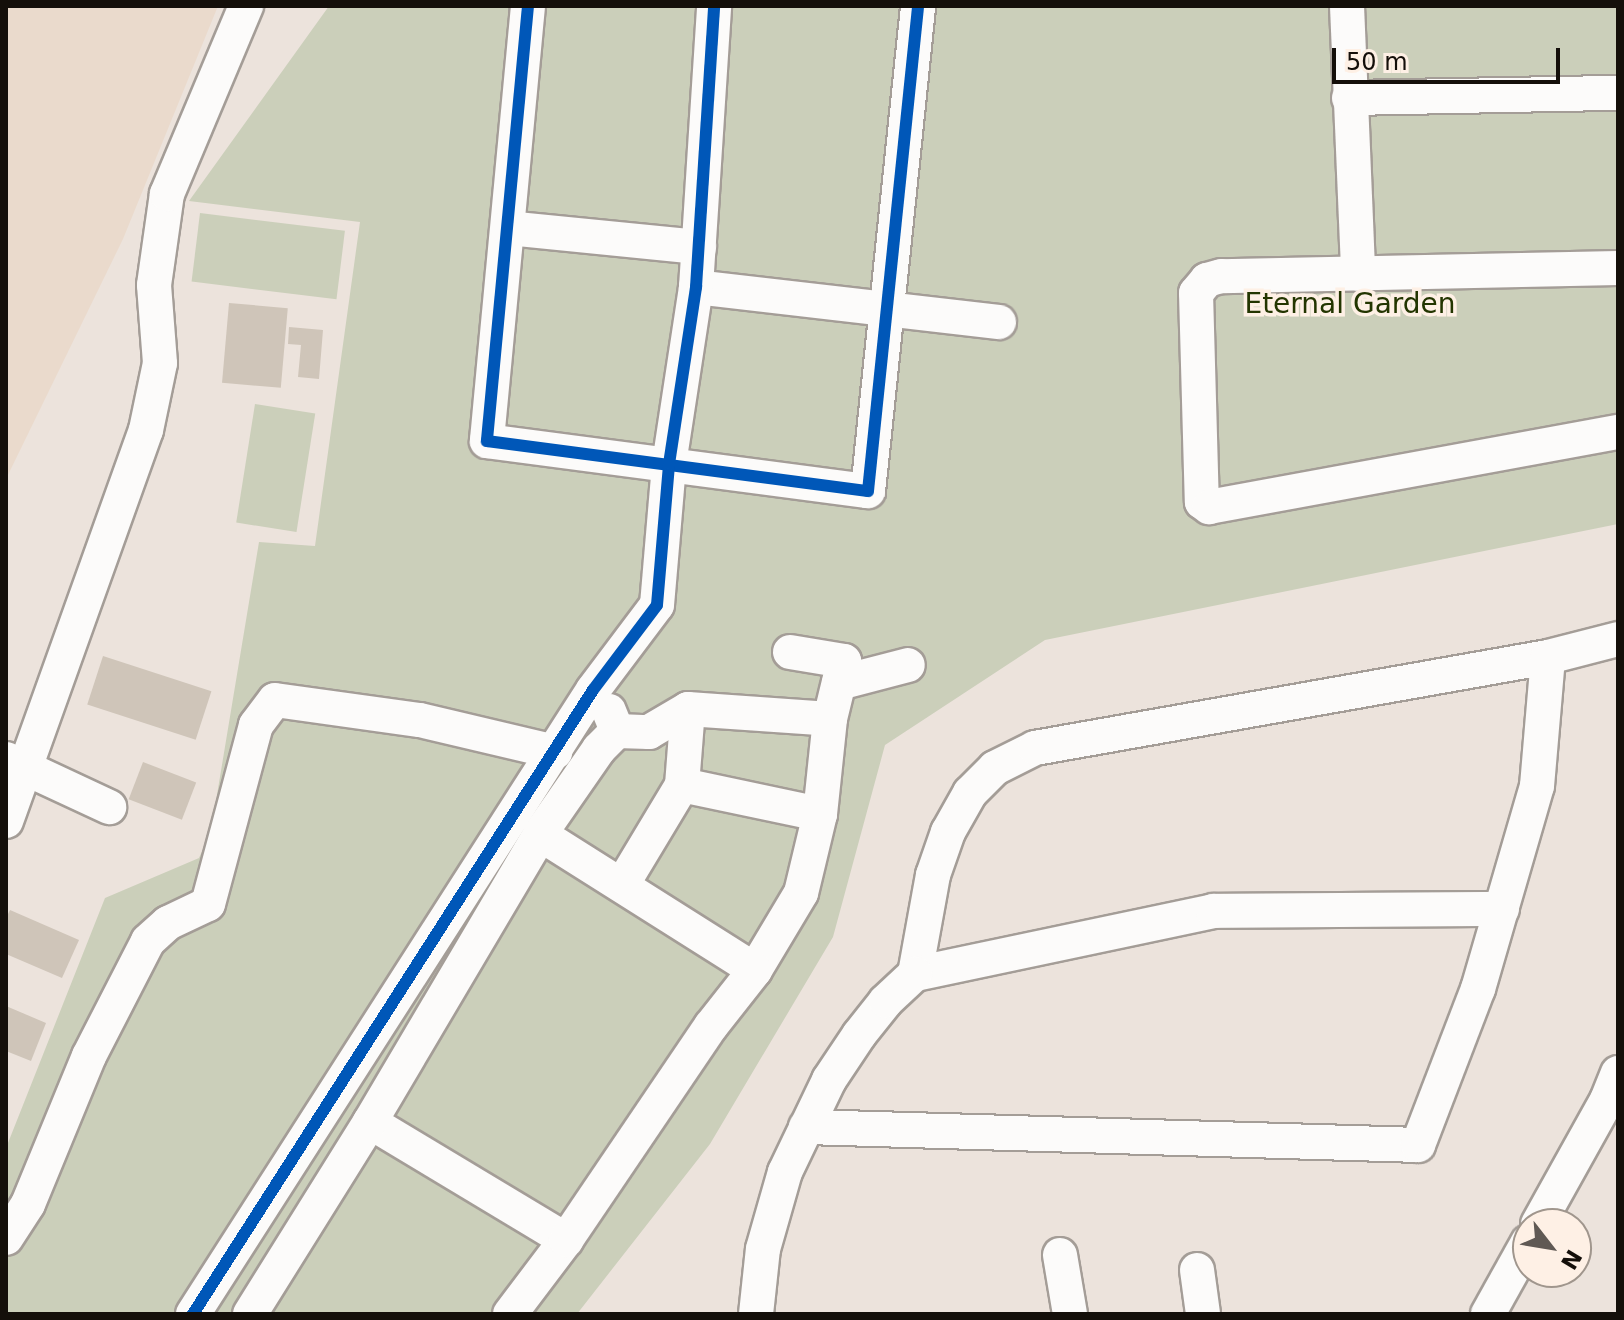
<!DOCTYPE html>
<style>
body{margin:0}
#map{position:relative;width:1624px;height:1320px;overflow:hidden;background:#ece3dc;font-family:"DejaVu Sans",sans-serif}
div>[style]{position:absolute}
.built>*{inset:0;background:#eadacc}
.green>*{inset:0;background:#cbcfba;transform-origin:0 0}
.building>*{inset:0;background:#cfc5b9;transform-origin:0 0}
.roads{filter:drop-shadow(2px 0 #a49d97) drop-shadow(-2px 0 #a49d97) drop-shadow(0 2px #a49d97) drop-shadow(0 -2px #a49d97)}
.minor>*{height:34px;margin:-17px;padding:0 17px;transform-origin:17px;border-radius:17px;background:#fcfbfa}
.cycleway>*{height:12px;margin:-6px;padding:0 6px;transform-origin:6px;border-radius:6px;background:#0057b8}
span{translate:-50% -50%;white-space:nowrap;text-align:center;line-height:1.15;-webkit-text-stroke:7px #fef0e5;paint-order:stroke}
.park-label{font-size:28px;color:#233500}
.frame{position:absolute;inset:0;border:8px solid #140f0a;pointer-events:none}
.north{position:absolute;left:1512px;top:1208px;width:80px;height:80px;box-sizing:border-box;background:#fef0e5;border:2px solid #a0968d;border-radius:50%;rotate:121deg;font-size:22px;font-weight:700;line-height:32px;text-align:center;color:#140f0a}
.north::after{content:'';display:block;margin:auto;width:28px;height:36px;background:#605954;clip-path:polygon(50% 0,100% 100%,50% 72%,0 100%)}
.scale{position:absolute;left:1332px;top:48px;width:228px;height:36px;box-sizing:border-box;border:4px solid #140f0a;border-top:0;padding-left:10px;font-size:24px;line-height:28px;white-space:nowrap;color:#140f0a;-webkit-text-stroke:6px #fef0e5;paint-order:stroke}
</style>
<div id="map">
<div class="built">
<i style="clip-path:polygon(6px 6px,218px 6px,123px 239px,6px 479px)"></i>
</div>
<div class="green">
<i style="clip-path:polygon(329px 6px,1618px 6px,1618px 524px,1045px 640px,885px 745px,833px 937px,710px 1144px,577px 1314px,6px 1314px,6px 1148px,105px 898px,199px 858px,211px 831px,259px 542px,315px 546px,360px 222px,189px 201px)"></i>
<i style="left:200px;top:213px;width:146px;height:69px;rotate:7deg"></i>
<i style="left:255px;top:404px;width:61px;height:120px;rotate:9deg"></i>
</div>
<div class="building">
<i style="left:229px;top:303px;width:59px;height:80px;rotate:5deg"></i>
<i style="clip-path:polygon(289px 327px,323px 330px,319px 379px,298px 377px,301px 345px,288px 344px)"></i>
<i style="left:103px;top:656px;width:114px;height:51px;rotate:18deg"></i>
<i style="left:143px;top:762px;width:57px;height:40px;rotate:21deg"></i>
<i style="clip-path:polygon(10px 910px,79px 940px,62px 978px,6px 954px,6px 918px)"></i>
<i style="clip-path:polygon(6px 1006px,46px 1023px,31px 1061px,6px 1051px)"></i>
</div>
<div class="roads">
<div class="minor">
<i style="left:528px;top:6px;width:437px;rotate:95.4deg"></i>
<i style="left:487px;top:441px;width:384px;rotate:7.5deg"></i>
<i style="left:868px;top:491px;width:488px;rotate:-84.1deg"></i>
<i style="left:1347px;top:6px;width:268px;rotate:87.6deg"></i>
<i style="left:1349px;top:98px;width:269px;rotate:-1.1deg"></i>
<i style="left:508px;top:228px;width:192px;rotate:5.7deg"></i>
<i style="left:1618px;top:268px;width:397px;rotate:178.8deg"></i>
<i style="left:1221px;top:276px;width:15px;rotate:164deg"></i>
<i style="left:1207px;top:280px;width:17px;rotate:130deg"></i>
<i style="left:1196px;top:293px;width:209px;rotate:88.4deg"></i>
<i style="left:1202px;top:502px;width:9px;rotate:36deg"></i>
<i style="left:1209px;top:507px;width:416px;rotate:-10.4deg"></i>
<i style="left:696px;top:287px;width:305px;rotate:6.6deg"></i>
<i style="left:790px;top:652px;width:55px;rotate:9.5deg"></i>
<i style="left:844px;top:661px;width:60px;rotate:103.6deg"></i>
<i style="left:839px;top:683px;width:71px;rotate:-14.6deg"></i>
<i style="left:609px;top:711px;width:22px;rotate:68deg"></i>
<i style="left:617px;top:731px;width:32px;rotate:2deg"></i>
<i style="left:649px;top:732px;width:45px;rotate:-30.5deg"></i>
<i style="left:688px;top:709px;width:142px;rotate:4deg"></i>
<i style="left:830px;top:719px;width:96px;rotate:96deg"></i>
<i style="left:820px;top:814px;width:81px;rotate:103.5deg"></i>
<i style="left:801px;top:893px;width:90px;rotate:120.9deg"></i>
<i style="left:6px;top:759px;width:114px;rotate:25deg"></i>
<i style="left:682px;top:785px;width:141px;rotate:11.9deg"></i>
<i style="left:6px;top:821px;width:415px;rotate:-70.3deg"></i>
<i style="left:146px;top:430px;width:68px;rotate:-78.2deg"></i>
<i style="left:160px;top:363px;width:78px;rotate:-94.4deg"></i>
<i style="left:154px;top:285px;width:92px;rotate:-81.9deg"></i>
<i style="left:167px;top:194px;width:204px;rotate:-67.2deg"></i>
<i style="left:622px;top:885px;width:117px;rotate:-59deg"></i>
<i style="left:682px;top:785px;width:76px;rotate:-85.5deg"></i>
<i style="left:915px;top:974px;width:101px;rotate:-79.7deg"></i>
<i style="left:933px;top:875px;width:46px;rotate:-70.8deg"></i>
<i style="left:948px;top:832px;width:45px;rotate:-60.6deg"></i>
<i style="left:970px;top:793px;width:35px;rotate:-45deg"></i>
<i style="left:995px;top:768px;width:45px;rotate:-26.6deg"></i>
<i style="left:1035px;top:748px;width:521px;rotate:-10.06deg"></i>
<i style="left:1548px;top:657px;width:72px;rotate:-14.4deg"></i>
<i style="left:915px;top:974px;width:305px;rotate:-11.9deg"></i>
<i style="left:1213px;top:911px;width:289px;rotate:-0.4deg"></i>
<i style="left:370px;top:1122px;width:229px;rotate:31deg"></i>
<i style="left:806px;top:1127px;width:612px;rotate:1.68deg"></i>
<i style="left:1418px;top:1145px;width:167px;rotate:-69deg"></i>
<i style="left:1478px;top:989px;width:211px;rotate:-73.8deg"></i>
<i style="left:1537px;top:786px;width:129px;rotate:-85.1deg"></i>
<i style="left:1538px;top:1224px;width:142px;rotate:-60.9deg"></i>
<i style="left:1607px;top:1100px;width:29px;rotate:-68deg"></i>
<i style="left:6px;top:1238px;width:40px;rotate:-57.1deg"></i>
<i style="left:28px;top:1204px;width:160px;rotate:-67.6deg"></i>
<i style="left:89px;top:1056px;width:129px;rotate:-62.8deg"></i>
<i style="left:148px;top:941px;width:27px;rotate:-42deg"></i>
<i style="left:168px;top:923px;width:44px;rotate:-25.4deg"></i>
<i style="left:208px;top:904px;width:185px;rotate:-75deg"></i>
<i style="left:256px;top:725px;width:31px;rotate:-53deg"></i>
<i style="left:275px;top:700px;width:146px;rotate:7.9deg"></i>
<i style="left:420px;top:720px;width:139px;rotate:13.3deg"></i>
<i style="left:1060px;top:1255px;width:60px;rotate:80.4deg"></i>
<i style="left:1197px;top:1270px;width:44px;rotate:82.2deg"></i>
<i style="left:193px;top:1314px;width:741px;rotate:-57.34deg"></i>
<i style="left:593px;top:690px;width:106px;rotate:-53deg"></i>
<i style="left:657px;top:605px;width:142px;rotate:-85.1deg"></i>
<i style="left:669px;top:464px;width:179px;rotate:-81.3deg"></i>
<i style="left:696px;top:287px;width:282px;rotate:-86.3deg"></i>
<i style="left:250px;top:1314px;width:226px;rotate:-58deg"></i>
<i style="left:370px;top:1122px;width:334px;rotate:-59.4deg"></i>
<i style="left:540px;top:834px;width:103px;rotate:-55.2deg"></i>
<i style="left:599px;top:749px;width:25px;rotate:-45deg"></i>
<i style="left:510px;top:1314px;width:93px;rotate:-52.9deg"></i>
<i style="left:566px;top:1240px;width:258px;rotate:-55.9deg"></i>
<i style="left:711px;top:1026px;width:71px;rotate:-51.8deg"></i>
<i style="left:755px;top:970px;width:254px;rotate:-147.7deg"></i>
<i style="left:756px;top:1314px;width:65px;rotate:-83.9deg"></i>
<i style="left:763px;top:1249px;width:80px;rotate:-74.1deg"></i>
<i style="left:785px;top:1172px;width:102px;rotate:-64.4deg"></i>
<i style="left:829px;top:1080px;width:54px;rotate:-56.3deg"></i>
<i style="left:859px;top:1035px;width:43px;rotate:-51.5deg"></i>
<i style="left:886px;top:1001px;width:40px;rotate:-43deg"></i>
<i style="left:1488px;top:1314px;width:82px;rotate:-60.9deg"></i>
</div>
</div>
<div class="cycleway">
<i style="left:528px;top:6px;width:437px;rotate:95.4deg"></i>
<i style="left:487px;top:441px;width:384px;rotate:7.5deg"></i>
<i style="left:868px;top:491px;width:488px;rotate:-84.1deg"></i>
<i style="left:193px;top:1314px;width:741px;rotate:-57.34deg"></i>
<i style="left:593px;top:690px;width:106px;rotate:-53deg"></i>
<i style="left:657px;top:605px;width:142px;rotate:-85.1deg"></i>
<i style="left:669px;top:464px;width:179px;rotate:-81.3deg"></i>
<i style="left:696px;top:287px;width:282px;rotate:-86.3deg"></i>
</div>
<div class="park-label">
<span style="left:1350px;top:304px">Eternal Garden</span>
</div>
<div class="frame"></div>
<div class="north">N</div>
<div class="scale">50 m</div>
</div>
